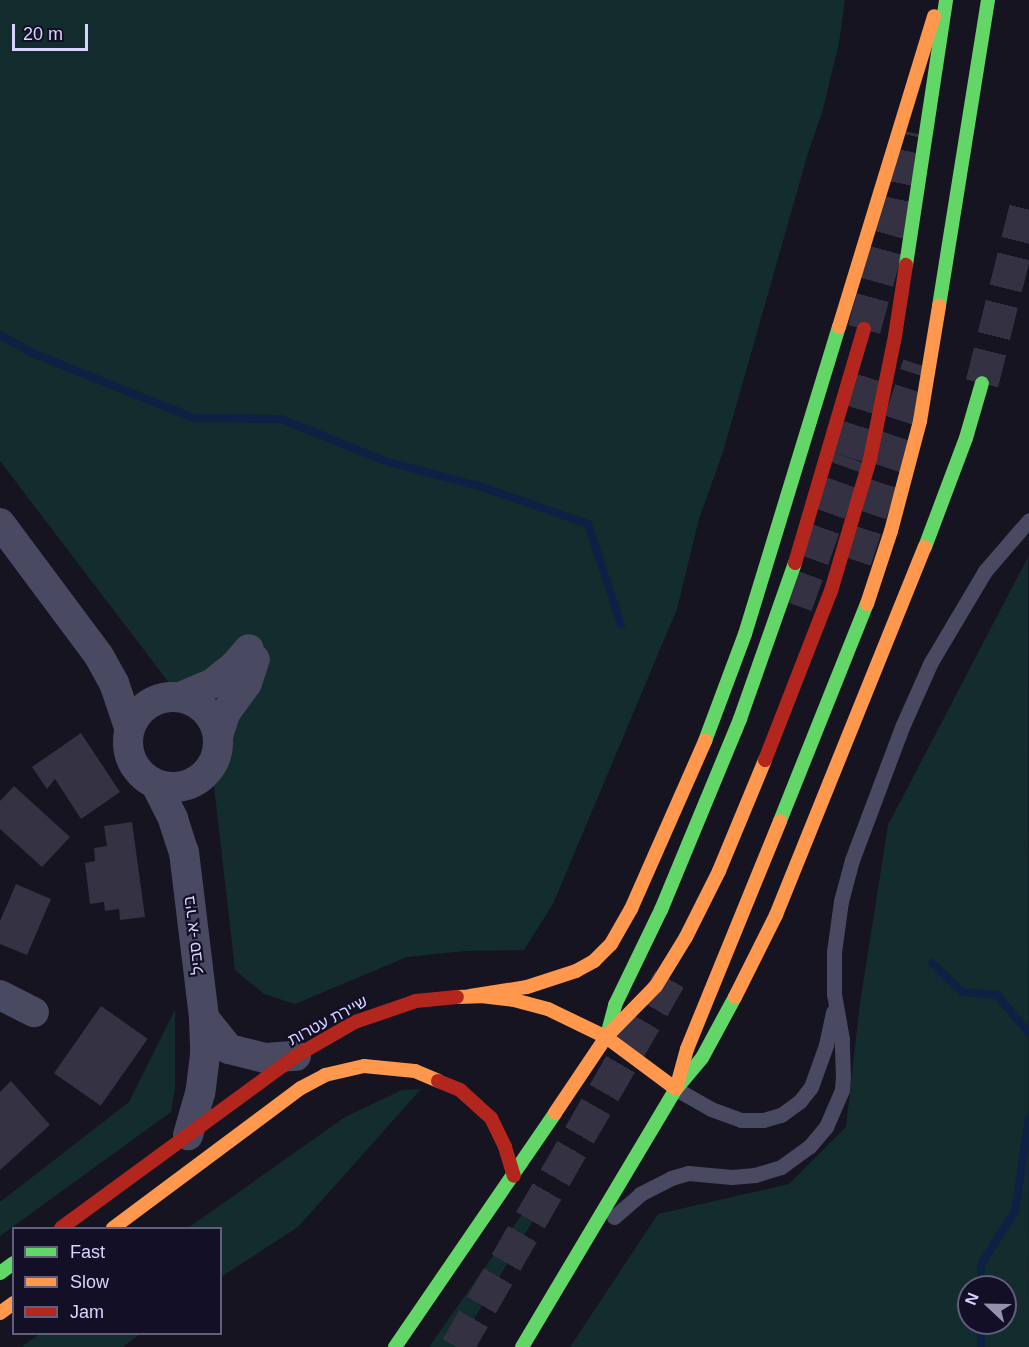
<!DOCTYPE html>
<meta charset="utf-8">
<style>
body{margin:0}
#map{position:relative;width:1029px;height:1347px;overflow:hidden;background:#161421;font-family:Helvetica,Heebo,sans-serif}
div>[style]{position:absolute}
.green>*{inset:0;background:#132c2d}
.stream>*{height:8px;margin:-4px;padding:0 4px;transform-origin:4px;border-radius:4px;background:#0d2144}
.building>*{inset:0;background:#343243;transform-origin:0 0}
.highway-tunnel>*{height:33px;margin-top:-16.5px;transform-origin:0;background:repeating-linear-gradient(90deg,#333142 0 33px,transparent 0 49px)}
.lane>*{height:15px;margin:-7.5px;padding:0 7.5px;transform-origin:7.5px;border-radius:7.5px;background:#4a4962}
.street>*{height:30px;margin:-15px;padding:0 15px;transform-origin:15px;border-radius:15px;background:#4a4962}
.street>.ring{margin:-15px;padding:0;box-sizing:content-box;background:none;border:30px solid #4a4962;border-radius:50%}
.fast>*{height:14px;margin:-7px;padding:0 7px;transform-origin:7px;border-radius:7px;background:#63d668}
.slow>*{height:14px;margin:-7px;padding:0 7px;transform-origin:7px;border-radius:7px;background:#ff974d}
.jam>*{height:14px;margin:-7px;padding:0 7px;transform-origin:7px;border-radius:7px;background:#b3261e}
span{translate:-50% -50%;white-space:nowrap;text-align:center;line-height:1.15;-webkit-text-stroke:4.5px #130f26;paint-order:stroke}
.street-label{font-size:16px;color:#d9d4ff}
.legend{position:absolute;left:12px;top:1227px;width:210px;height:108px;box-sizing:border-box;background:#130f26;border:2px solid #625e7d;margin:0;padding:8px 10px;list-style:none;font-size:18px;color:#d9d4ff}
.legend li{display:flex;align-items:center;gap:12px;height:30px}
.legend b{width:30px;border:2px solid #625e7d}
.north{position:absolute;left:957px;top:1275px;width:60px;height:60px;box-sizing:border-box;background:#130f26;border:2px solid #625e7d;border-radius:50%;rotate:292deg;font-size:16px;font-weight:700;line-height:24px;text-align:center;color:#d9d4ff}
.north::after{content:'';display:block;margin:auto;width:21px;height:27px;background:#9591b1;clip-path:polygon(50% 0,100% 100%,50% 72%,0 100%)}
.scale{position:absolute;left:12px;top:24px;width:76px;height:27px;box-sizing:border-box;border:3px solid #d9d4ff;border-top:0;padding-left:8px;font-size:18px;line-height:21px;white-space:nowrap;color:#d9d4ff;-webkit-text-stroke:4px #130f26;paint-order:stroke}
</style>
<div id="map">
<div class="green">
<i style="clip-path:polygon(0 0,845px 0,839px 43px,822px 113px,808px 153px,723px 452px,699px 519px,677px 609px,553px 904px,524px 950px,465px 951px,407px 957px,295px 1004px,264px 994px,235px 970px,208px 734px,0 461px)"></i>
<i style="clip-path:polygon(evenodd,1028px 557px,1029px 1347px,570px 1347px,658px 1214px,789px 1184px,846px 1127px,860px 1003px,888px 825px,1028px 557px,969px 1287px,1005px 1287px,1005px 1323px,969px 1323px,969px 1287px)"></i>
<i style="clip-path:polygon(175px 1010px,175px 1089px,171px 1112px,0 1236px,0 1202px,129px 1102px)"></i>
<i style="clip-path:polygon(421px 1089px,298px 1227px,221px 1277px,220px 1228px,188px 1228px,345px 1117px,402px 1090px)"></i>
<i style="clip-path:polygon(530px 1203px,540px 1209px,457px 1347px,429px 1347px)"></i>
<i style="clip-path:polygon(40px 1334px,140px 1334px,123px 1347px,21px 1347px)"></i>
</div>
<div class="stream">
<i style="left:0;top:335px;width:37px;rotate:29deg"></i>
<i style="left:32px;top:353px;width:175px;rotate:21.9deg"></i>
<i style="left:194px;top:418px;width:87px;rotate:0.7deg"></i>
<i style="left:281px;top:419px;width:112px;rotate:22deg"></i>
<i style="left:385px;top:461px;width:100px;rotate:15deg"></i>
<i style="left:482px;top:487px;width:112px;rotate:19.2deg"></i>
<i style="left:588px;top:524px;width:106px;rotate:71.9deg"></i>
<i style="left:932px;top:963px;width:42px;rotate:44deg"></i>
<i style="left:962px;top:992px;width:35px;rotate:5deg"></i>
<i style="left:997px;top:995px;width:50px;rotate:49.9deg"></i>
<i style="left:981px;top:1287px;width:22px;rotate:-90deg"></i>
<i style="left:981px;top:1265px;width:64px;rotate:-57.8deg"></i>
<i style="left:1015px;top:1211px;width:95px;rotate:-81.5deg"></i>
<i style="left:981px;top:1323px;width:24px;rotate:90deg"></i>
</div>
<div class="building">
<i style="clip-path:polygon(81px 733px,120px 792px,81px 819px,55px 779px,47px 789px,32px 767px)"></i>
<i style="clip-path:polygon(14px 786px,70px 837px,42px 867px,0 829px,0 801px)"></i>
<i style="clip-path:polygon(132px 822px,145px 917px,120px 920px,119px 909px,105px 911px,104px 902px,90px 904px,85px 863px,95px 861px,94px 848px,107px 846px,104px 826px)"></i>
<i style="clip-path:polygon(16px 884px,51px 899px,27px 955px,0 944px,0 921px)"></i>
<i style="left:101px;top:1006px;width:57px;height:82px;rotate:35deg"></i>
<i style="clip-path:polygon(11px 1081px,50px 1125px,0 1170px,0 1092px)"></i>
</div>
<div class="highway-tunnel">
<i style="left:864px;top:329px;width:102px;rotate:-74.6deg"></i>
<i style="left:891px;top:231px;width:101px;rotate:-78deg"></i>
<i style="left:982px;top:383px;width:194px;rotate:-76deg"></i>
<i style="left:855px;top:560px;width:206px;rotate:-71.9deg"></i>
<i style="left:796px;top:605px;width:157px;rotate:-70.3deg"></i>
<i style="left:849px;top:457px;width:88px;rotate:-72.8deg"></i>
<i style="left:457px;top:1347px;width:430px;rotate:-60deg"></i>
</div>
<div class="lane">
<i style="left:676px;top:1089px;width:40px;rotate:29.7deg"></i>
<i style="left:711px;top:1109px;width:32px;rotate:20deg"></i>
<i style="left:741px;top:1120px;width:22px"></i>
<i style="left:763px;top:1120px;width:19px;rotate:-16deg"></i>
<i style="left:781px;top:1115px;width:24px;rotate:-36deg"></i>
<i style="left:800px;top:1101px;width:18px;rotate:-52deg"></i>
<i style="left:811px;top:1087px;width:45px;rotate:-70.3deg"></i>
<i style="left:826px;top:1045px;width:34px;rotate:-78deg"></i>
<i style="left:614px;top:1217px;width:35px;rotate:-41deg"></i>
<i style="left:640px;top:1194px;width:35px;rotate:-27deg"></i>
<i style="left:671px;top:1178px;width:18px;rotate:-16deg"></i>
<i style="left:688px;top:1173px;width:44px;rotate:5.2deg"></i>
<i style="left:732px;top:1177px;width:23px;rotate:-5deg"></i>
<i style="left:755px;top:1175px;width:27px;rotate:-17deg"></i>
<i style="left:781px;top:1167px;width:34px;rotate:-36deg"></i>
<i style="left:809px;top:1147px;width:26px;rotate:-50deg"></i>
<i style="left:826px;top:1127px;width:40px;rotate:-66.6deg"></i>
<i style="left:842px;top:1090px;width:13px;rotate:-86deg"></i>
<i style="left:843px;top:1077px;width:38px;rotate:-92deg"></i>
<i style="left:842px;top:1039px;width:46px;rotate:-100.1deg"></i>
<i style="left:834px;top:994px;width:42px;rotate:-90deg"></i>
<i style="left:834px;top:952px;width:51px;rotate:-82.2deg"></i>
<i style="left:841px;top:901px;width:42px;rotate:-75deg"></i>
<i style="left:852px;top:860px;width:142px;rotate:-69.4deg"></i>
<i style="left:902px;top:727px;width:71px;rotate:-66deg"></i>
<i style="left:931px;top:662px;width:106px;rotate:-59.3deg"></i>
<i style="left:985px;top:571px;width:67px;rotate:-49.2deg"></i>
</div>
<div class="street">
<i style="left:0;top:523px;width:166px;rotate:53.3deg"></i>
<i style="left:99px;top:656px;width:31px;rotate:61deg"></i>
<i style="left:114px;top:683px;width:46px;rotate:71.2deg"></i>
<i class="ring" style="left:128px;top:697px;width:60px;height:60px"></i>
<i style="left:180px;top:697px;width:36px;rotate:-23deg"></i>
<i style="left:213px;top:683px;width:28px;rotate:-39deg"></i>
<i style="left:235px;top:665px;width:21px;rotate:-49deg"></i>
<i style="left:218px;top:736px;width:25px;rotate:-72deg"></i>
<i style="left:226px;top:712px;width:36px;rotate:-54deg"></i>
<i style="left:247px;top:683px;width:25px;rotate:-72deg"></i>
<i style="left:156px;top:785px;width:38px;rotate:63deg"></i>
<i style="left:173px;top:819px;width:35px;rotate:72deg"></i>
<i style="left:184px;top:852px;width:167px;rotate:83.1deg"></i>
<i style="left:204px;top:1018px;width:37px;rotate:88deg"></i>
<i style="left:205px;top:1055px;width:38px;rotate:97deg"></i>
<i style="left:200px;top:1093px;width:44px;rotate:105.9deg"></i>
<i style="left:0;top:995px;width:38px;rotate:27deg"></i>
<i style="left:204px;top:1018px;width:40px;rotate:51deg"></i>
<i style="left:229px;top:1049px;width:37px;rotate:14deg"></i>
<i style="left:265px;top:1058px;width:31px;rotate:-4deg"></i>
</div>
<div class="fast">
<i style="left:906px;top:265px;width:268px;rotate:-81.4deg"></i>
<i style="left:939px;top:306px;width:310px;rotate:-80.9deg"></i>
<i style="left:925px;top:547px;width:116px;rotate:-69.4deg"></i>
<i style="left:966px;top:438px;width:57px;rotate:-73.8deg"></i>
<i style="left:705px;top:741px;width:114px;rotate:-69.5deg"></i>
<i style="left:745px;top:634px;width:321px;rotate:-73deg"></i>
<i style="left:780px;top:821px;width:234px;rotate:-68.2deg"></i>
<i style="left:609px;top:1028px;width:24px;rotate:-75deg"></i>
<i style="left:615px;top:1005px;width:106px;rotate:-64.2deg"></i>
<i style="left:661px;top:910px;width:207px;rotate:-67.5deg"></i>
<i style="left:740px;top:719px;width:165px;rotate:-70.6deg"></i>
<i style="left:0;top:1273px;width:17px;rotate:-36deg"></i>
<i style="left:395px;top:1347px;width:283px;rotate:-55.6deg"></i>
<i style="left:522px;top:1347px;width:300px;rotate:-59.2deg"></i>
<i style="left:676px;top:1089px;width:40px;rotate:-50deg"></i>
<i style="left:702px;top:1058px;width:69px;rotate:-61.6deg"></i>
</div>
<div class="slow">
<i style="left:839px;top:327px;width:325px;rotate:-73deg"></i>
<i style="left:867px;top:604px;width:77px;rotate:-71.8deg"></i>
<i style="left:891px;top:531px;width:114px;rotate:-75.2deg"></i>
<i style="left:920px;top:421px;width:117px;rotate:-80.6deg"></i>
<i style="left:470px;top:996px;width:58px;rotate:-9deg"></i>
<i style="left:527px;top:987px;width:52px;rotate:-18.1deg"></i>
<i style="left:576px;top:971px;width:21px;rotate:-29deg"></i>
<i style="left:594px;top:961px;width:24px;rotate:-45deg"></i>
<i style="left:611px;top:944px;width:40px;rotate:-60.3deg"></i>
<i style="left:631px;top:909px;width:184px;rotate:-66.2deg"></i>
<i style="left:457px;top:997px;width:24px;rotate:-2deg"></i>
<i style="left:481px;top:996px;width:33px;rotate:7deg"></i>
<i style="left:514px;top:1000px;width:35px;rotate:15deg"></i>
<i style="left:548px;top:1009px;width:64px;rotate:25.8deg"></i>
<i style="left:606px;top:1037px;width:87px;rotate:36.6deg"></i>
<i style="left:735px;top:997px;width:92px;rotate:-63.4deg"></i>
<i style="left:776px;top:915px;width:397px;rotate:-68deg"></i>
<i style="left:676px;top:1089px;width:41px;rotate:-74.6deg"></i>
<i style="left:687px;top:1049px;width:246px;rotate:-67.8deg"></i>
<i style="left:555px;top:1113px;width:92px;rotate:-56.1deg"></i>
<i style="left:606px;top:1037px;width:71px;rotate:-45.6deg"></i>
<i style="left:656px;top:986px;width:57px;rotate:-58.5deg"></i>
<i style="left:686px;top:937px;width:74px;rotate:-63.4deg"></i>
<i style="left:719px;top:871px;width:120px;rotate:-67.5deg"></i>
<i style="left:113px;top:1228px;width:234px;rotate:-36.7deg"></i>
<i style="left:301px;top:1088px;width:27px;rotate:-28deg"></i>
<i style="left:325px;top:1075px;width:40px;rotate:-13deg"></i>
<i style="left:364px;top:1066px;width:51px;rotate:5.6deg"></i>
<i style="left:415px;top:1071px;width:25px;rotate:23deg"></i>
<i style="left:0;top:1313px;width:17px;rotate:-36deg"></i>
</div>
<div class="jam">
<i style="left:795px;top:563px;width:244px;rotate:-73.6deg"></i>
<i style="left:765px;top:760px;width:181px;rotate:-68.7deg"></i>
<i style="left:831px;top:591px;width:138px;rotate:-73.5deg"></i>
<i style="left:870px;top:459px;width:126px;rotate:-78.5deg"></i>
<i style="left:895px;top:336px;width:72px;rotate:-81.2deg"></i>
<i style="left:438px;top:1081px;width:24px;rotate:22deg"></i>
<i style="left:460px;top:1090px;width:42px;rotate:42.1deg"></i>
<i style="left:491px;top:1118px;width:32px;rotate:64deg"></i>
<i style="left:505px;top:1147px;width:30px;rotate:73deg"></i>
<i style="left:61px;top:1228px;width:291px;rotate:-36.2deg"></i>
<i style="left:296px;top:1056px;width:68px;rotate:-30deg"></i>
<i style="left:355px;top:1022px;width:65px;rotate:-19deg"></i>
<i style="left:416px;top:1001px;width:41px;rotate:-5.6deg"></i>
</div>
<div class="street-label">
<span style="left:194px;top:935px;rotate:-97deg">ביר א- סביל</span>
<span style="left:328px;top:1021px;rotate:-28deg">שיירת עטרות</span>
</div>
<ul class="legend">
<li><b style="height:8px;background:#63d668"></b>Fast</li>
<li><b style="height:8px;background:#ff974d"></b>Slow</li>
<li><b style="height:8px;background:#b3261e"></b>Jam</li>
</ul>
<div class="north">N</div>
<div class="scale">20 m</div>
</div>
